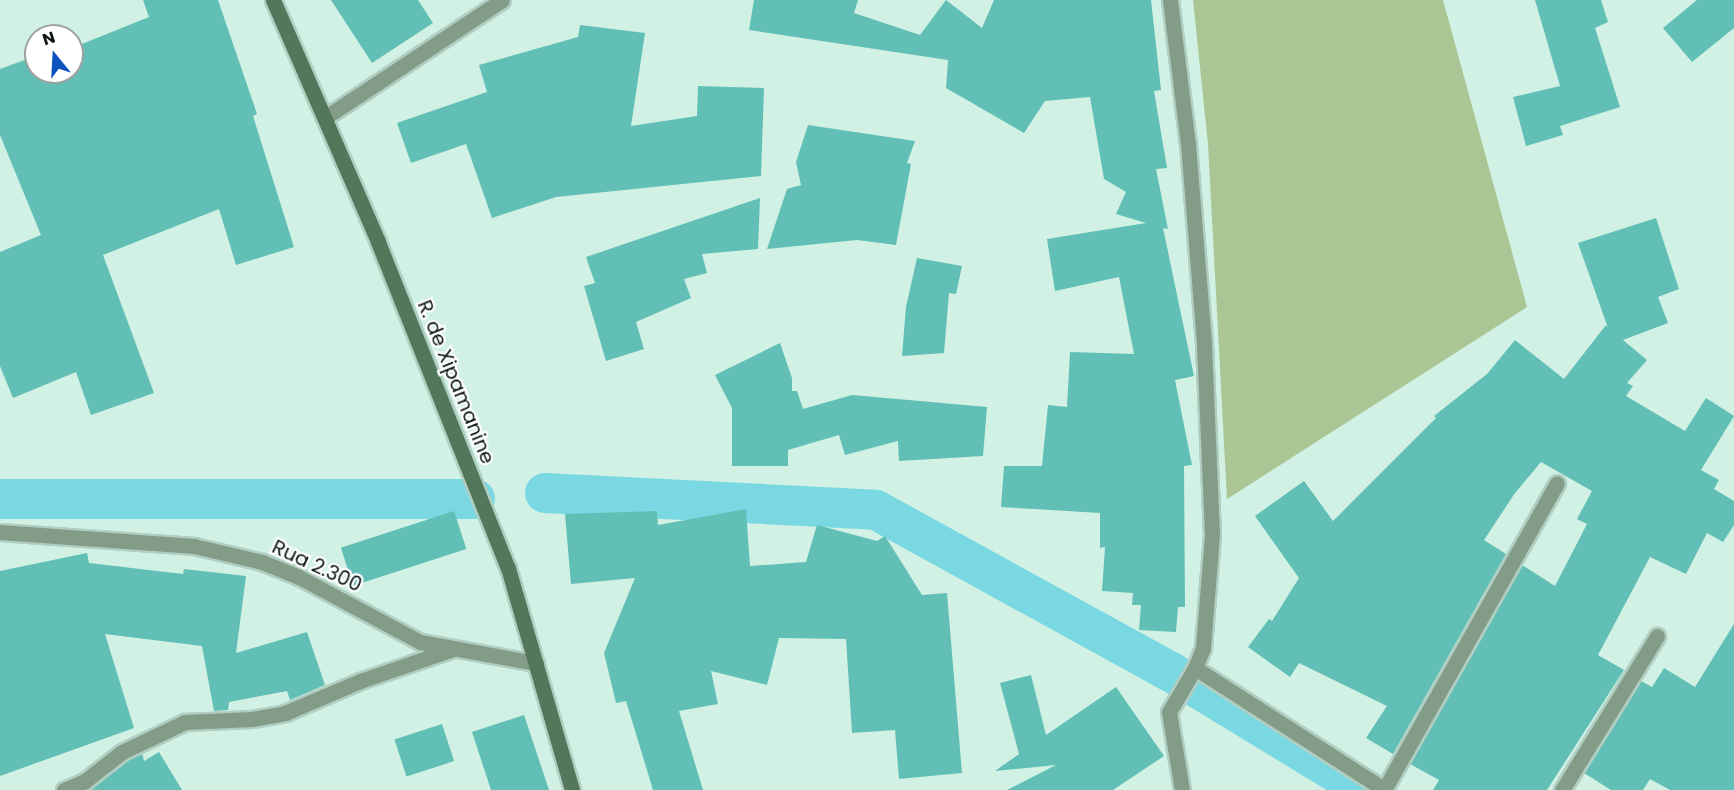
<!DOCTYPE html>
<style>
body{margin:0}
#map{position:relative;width:1734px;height:790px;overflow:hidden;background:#d0f1e3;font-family:Poppins,sans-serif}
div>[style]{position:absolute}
.green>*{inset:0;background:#aac695}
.canal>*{height:40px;margin:-20px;padding:0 20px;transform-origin:20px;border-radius:20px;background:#7ad8e3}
.building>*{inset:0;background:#62bfb6;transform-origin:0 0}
.roads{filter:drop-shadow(2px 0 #b0cec2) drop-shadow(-2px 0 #b0cec2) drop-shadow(0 2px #b0cec2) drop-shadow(0 -2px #b0cec2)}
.street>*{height:15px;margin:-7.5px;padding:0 7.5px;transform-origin:7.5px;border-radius:7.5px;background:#839c87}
.secondary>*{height:15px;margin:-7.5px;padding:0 7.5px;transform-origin:7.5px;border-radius:7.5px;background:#52775a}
span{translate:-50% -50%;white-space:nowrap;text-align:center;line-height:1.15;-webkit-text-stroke:4.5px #fff;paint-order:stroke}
.street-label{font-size:20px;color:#0b1612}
.north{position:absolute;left:24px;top:24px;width:60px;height:60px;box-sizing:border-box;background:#fff;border:2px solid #9da2a0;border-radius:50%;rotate:342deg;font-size:16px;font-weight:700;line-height:24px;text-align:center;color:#0b1612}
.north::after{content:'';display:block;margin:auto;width:21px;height:27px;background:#0d53be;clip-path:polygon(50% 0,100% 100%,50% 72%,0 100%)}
</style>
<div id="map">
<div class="green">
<i style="clip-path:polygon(1193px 0,1443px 0,1527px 307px,1227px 499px,1208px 144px)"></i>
</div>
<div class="canal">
<i style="left:545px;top:493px;width:331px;rotate:2.9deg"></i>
<i style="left:876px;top:510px;width:337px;rotate:28.8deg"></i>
<i style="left:1171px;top:672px;width:227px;rotate:31.3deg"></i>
<i style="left:0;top:499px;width:475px"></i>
</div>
<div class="building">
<i style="clip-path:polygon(143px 0,218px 0,257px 114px,253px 116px,294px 247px,236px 265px,219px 209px,103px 255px,154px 393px,91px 415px,76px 372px,13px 398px,0 366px,0 252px,41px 235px,0 135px,0 69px,30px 58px,32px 64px,36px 63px,36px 72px,72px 72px,72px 48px,149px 17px)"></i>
<i style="clip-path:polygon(331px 0,418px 0,433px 23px,372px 63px)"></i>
<i style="clip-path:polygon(754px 0,858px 0,854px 13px,920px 35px,946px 0,982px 28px,994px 0,1151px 0,1161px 90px,1154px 91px,1167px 168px,1156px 169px,1168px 229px,1163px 228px,1194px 376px,1175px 380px,1192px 465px,1184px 466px,1185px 607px,1178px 607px,1176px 632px,1139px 630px,1141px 605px,1132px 605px,1133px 593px,1102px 591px,1105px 547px,1100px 548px,1100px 513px,1001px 507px,1004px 466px,1042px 466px,1048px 405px,1067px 407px,1070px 352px,1134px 354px,1119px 277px,1055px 291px,1047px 239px,1146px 223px,1116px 214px,1126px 192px,1104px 179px,1090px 97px,1045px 101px,1024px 133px,946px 88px,948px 60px,749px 30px)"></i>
<i style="clip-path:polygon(1535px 0,1601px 0,1608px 22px,1595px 28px,1620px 107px,1560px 126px,1563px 135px,1526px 146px,1513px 97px,1560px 86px)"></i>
<i style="clip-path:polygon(1697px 0,1734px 0,1734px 28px,1692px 62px,1663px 28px)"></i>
<i style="clip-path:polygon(580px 25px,645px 33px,631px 126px,697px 116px,698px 86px,764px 88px,761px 176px,556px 197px,492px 218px,466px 144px,411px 163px,397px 123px,487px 92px,479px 65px,578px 37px)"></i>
<i style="clip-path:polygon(808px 125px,915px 141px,907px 163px,911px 164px,896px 245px,857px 240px,767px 249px,787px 189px,801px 185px,796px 162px)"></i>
<i style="clip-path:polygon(760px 198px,758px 249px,702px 254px,707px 273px,684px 279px,691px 298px,636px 322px,644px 349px,606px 361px,584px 286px,595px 283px,586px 257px)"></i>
<i style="clip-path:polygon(1656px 218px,1679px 289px,1658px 297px,1668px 323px,1623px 340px,1647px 360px,1627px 383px,1633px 386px,1626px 396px,1685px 431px,1706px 398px,1734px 416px,1701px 470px,1719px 480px,1714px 489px,1734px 501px,1734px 525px,1723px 542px,1707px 533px,1686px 574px,1650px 557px,1598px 655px,1624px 670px,1547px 790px,1433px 790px,1439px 780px,1410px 764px,1522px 565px,1555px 586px,1587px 524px,1577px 519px,1592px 491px,1541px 462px,1515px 493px,1484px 540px,1506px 554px,1393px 754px,1366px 738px,1387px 706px,1299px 663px,1290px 677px,1248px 647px,1269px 619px,1272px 621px,1299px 578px,1255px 516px,1304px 481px,1333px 521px,1436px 418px,1434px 416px,1487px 374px,1515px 340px,1564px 379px,1606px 325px,1608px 328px,1578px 243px)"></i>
<i style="clip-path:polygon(917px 258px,962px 266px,956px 294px,949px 293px,944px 353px,902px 356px,906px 307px)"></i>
<i style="clip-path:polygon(780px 343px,792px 378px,792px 391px,797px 391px,803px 409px,852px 395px,987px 407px,983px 456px,899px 461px,898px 441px,845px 455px,839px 435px,788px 450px,788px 466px,732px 466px,732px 408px,715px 375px)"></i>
<i style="clip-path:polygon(746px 509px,750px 566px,806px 562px,817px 525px,877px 541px,885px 536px,922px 595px,947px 593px,962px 773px,899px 779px,895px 730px,852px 733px,846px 639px,779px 638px,767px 685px,711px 671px,718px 704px,679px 711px,703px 790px,653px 790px,626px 701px,616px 703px,604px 653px,635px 578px,571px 584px,565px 514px,657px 511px,658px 525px)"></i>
<i style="left:454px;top:511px;width:40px;height:119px;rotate:72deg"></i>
<i style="clip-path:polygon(87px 553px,89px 563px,183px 574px,184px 569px,246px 576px,236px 653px,307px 632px,325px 685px,290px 700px,287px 691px,229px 702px,228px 710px,214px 711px,202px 646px,105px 634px,134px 728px,0 776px,0 571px)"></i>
<i style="clip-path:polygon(1734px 624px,1734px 790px,1670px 790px,1650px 779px,1643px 790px,1611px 790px,1584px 773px,1641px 681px,1652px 687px,1664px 668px,1695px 687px)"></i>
<i style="clip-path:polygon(1031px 675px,1046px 735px,1116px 687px,1164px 756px,1113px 790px,1007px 790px,1056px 765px,995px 771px,1019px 754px,1000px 683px)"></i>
<i style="clip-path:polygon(524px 715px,549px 790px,491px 790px,472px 732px)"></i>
<i style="left:442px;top:724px;width:39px;height:50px;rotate:72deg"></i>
<i style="clip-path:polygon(159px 752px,182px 790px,89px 790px,127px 760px,142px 753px,144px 761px)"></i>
</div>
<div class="roads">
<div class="street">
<i style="left:1170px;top:0;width:145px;rotate:82.9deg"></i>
<i style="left:1188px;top:144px;width:201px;rotate:85.4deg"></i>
<i style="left:1204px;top:344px;width:191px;rotate:87.6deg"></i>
<i style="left:1212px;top:535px;width:113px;rotate:94.6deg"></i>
<i style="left:1203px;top:648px;width:22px;rotate:112deg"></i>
<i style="left:1195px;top:668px;width:226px;rotate:32.7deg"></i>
<i style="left:326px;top:117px;width:211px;rotate:-33.6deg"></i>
<i style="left:0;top:532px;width:195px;rotate:4.1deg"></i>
<i style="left:194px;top:546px;width:70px;rotate:13.2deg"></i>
<i style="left:262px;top:562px;width:40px;rotate:22deg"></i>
<i style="left:299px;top:577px;width:137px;rotate:28.2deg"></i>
<i style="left:420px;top:642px;width:118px;rotate:10.3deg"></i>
<i style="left:64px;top:790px;width:23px;rotate:-23deg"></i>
<i style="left:85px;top:781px;width:47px;rotate:-38.1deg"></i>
<i style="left:122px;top:752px;width:70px;rotate:-25.5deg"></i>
<i style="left:185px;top:722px;width:67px;rotate:-2.6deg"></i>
<i style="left:252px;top:719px;width:34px;rotate:-10deg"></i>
<i style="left:285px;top:713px;width:82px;rotate:-23.1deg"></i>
<i style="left:360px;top:681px;width:98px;rotate:-19deg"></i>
<i style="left:1182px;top:790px;width:79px;rotate:-99.5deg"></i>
<i style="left:1169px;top:712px;width:51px;rotate:-59.4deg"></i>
<i style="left:1384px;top:790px;width:352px;rotate:-60.6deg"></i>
<i style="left:1562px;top:790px;width:181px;rotate:-58.3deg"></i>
</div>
<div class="secondary">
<i style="left:273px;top:0;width:264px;rotate:66.5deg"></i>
<i style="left:378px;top:242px;width:351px;rotate:68.3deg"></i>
<i style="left:508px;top:568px;width:231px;rotate:73.9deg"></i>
</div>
</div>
<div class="street-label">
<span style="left:456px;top:382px;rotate:68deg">R. de Xipamanine</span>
<span style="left:317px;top:566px;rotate:25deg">Rua 2.300</span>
</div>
<div class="north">N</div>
</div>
